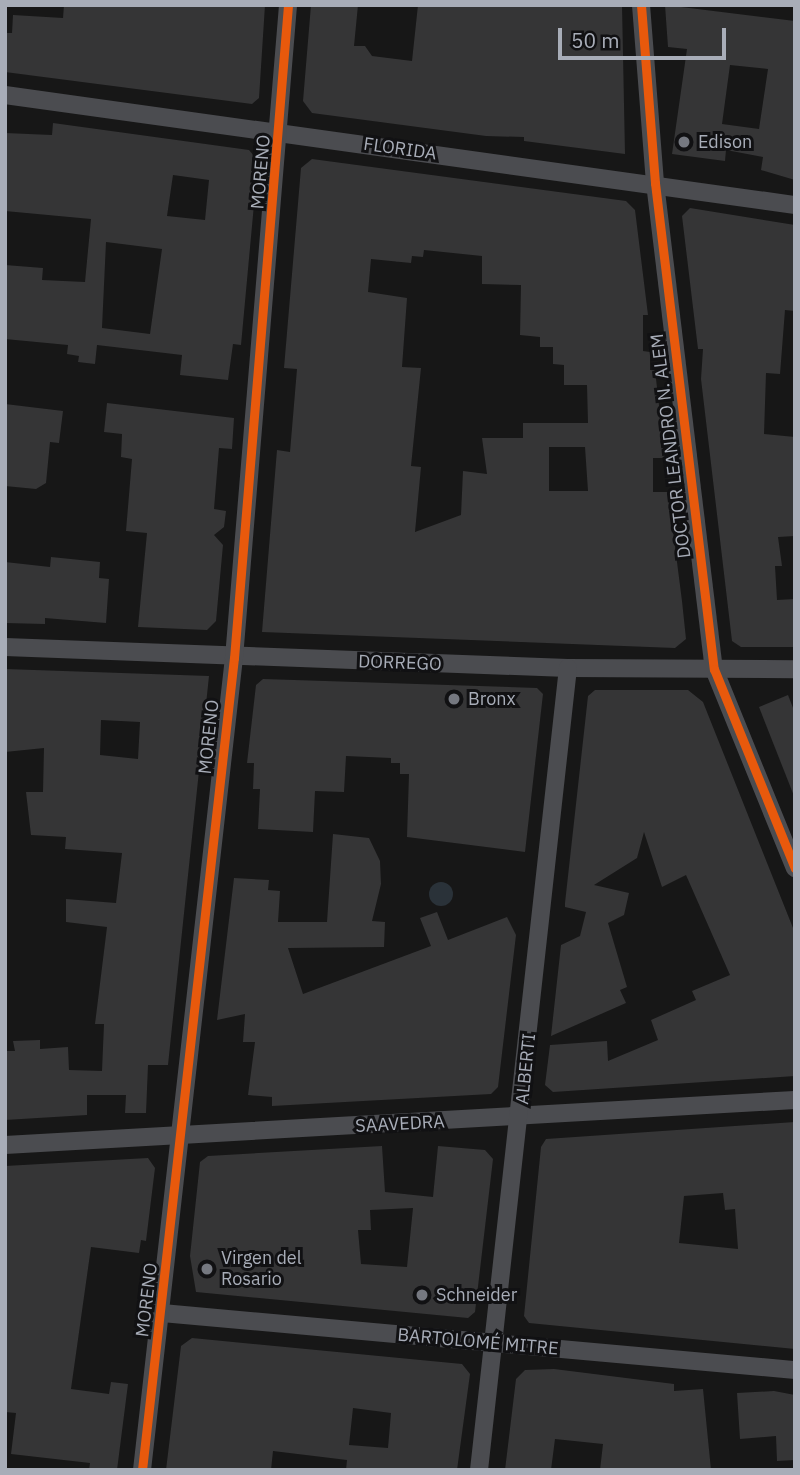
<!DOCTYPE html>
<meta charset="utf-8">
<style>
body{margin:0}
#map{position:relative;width:800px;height:1475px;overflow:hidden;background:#171717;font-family:"IBM Plex Sans",sans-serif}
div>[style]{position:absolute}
.water>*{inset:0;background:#2a3239}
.round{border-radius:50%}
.building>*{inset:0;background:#353536}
.street>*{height:18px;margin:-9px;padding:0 9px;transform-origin:9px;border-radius:9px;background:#4b4c50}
.cycleway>*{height:9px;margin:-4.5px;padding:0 4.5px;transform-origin:4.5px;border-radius:4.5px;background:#e8590c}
.dots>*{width:19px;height:19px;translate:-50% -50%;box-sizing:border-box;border:4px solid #111113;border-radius:50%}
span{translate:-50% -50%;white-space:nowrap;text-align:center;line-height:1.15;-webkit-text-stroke:6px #111113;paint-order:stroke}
.poi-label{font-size:18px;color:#a8adb8}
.left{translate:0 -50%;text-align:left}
.street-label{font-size:18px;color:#a8adb8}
.frame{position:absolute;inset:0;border:7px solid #a8adb8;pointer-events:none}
.scale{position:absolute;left:558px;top:28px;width:168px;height:32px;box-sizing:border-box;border:4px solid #a8adb8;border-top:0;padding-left:9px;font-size:21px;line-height:24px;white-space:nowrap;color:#a8adb8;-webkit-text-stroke:5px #111113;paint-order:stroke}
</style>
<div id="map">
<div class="water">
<i class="round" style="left:429px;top:882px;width:24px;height:24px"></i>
</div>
<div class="building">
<i style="clip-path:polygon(64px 5px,265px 5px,259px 98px,252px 104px,5px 72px,5px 33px,12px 33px,13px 15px,63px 18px)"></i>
<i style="clip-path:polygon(311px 5px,358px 5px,354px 46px,365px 46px,372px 56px,412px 61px,418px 5px,622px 5px,625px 154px,524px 141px,524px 137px,486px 136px,312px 113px,303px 101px)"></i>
<i style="clip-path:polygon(evenodd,665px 5px,795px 21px,795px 180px,761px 170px,763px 157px,726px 150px,725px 161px,672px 154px,687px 49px,668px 47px,665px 5px,730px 65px,768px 69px,759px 129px,722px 124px,730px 65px)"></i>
<i style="clip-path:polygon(evenodd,53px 123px,249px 150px,258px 161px,241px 345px,233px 344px,228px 380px,180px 375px,182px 355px,97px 345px,95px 364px,78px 362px,79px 356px,67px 354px,68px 345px,5px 339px,5px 265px,43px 268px,42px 280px,85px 282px,91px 219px,5px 211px,5px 133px,52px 135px,53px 123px,173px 175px,209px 180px,205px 220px,167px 216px,173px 175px,53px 123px,106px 242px,162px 249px,150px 334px,102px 328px,106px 242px)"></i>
<i style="clip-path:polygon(evenodd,312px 159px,626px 201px,635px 210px,648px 315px,643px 315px,643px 351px,650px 352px,650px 370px,655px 370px,665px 458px,653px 458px,653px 492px,668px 492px,682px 601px,686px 639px,675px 648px,262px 632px,277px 450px,290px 452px,297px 369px,284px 368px,301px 168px,312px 159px,424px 250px,482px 256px,482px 284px,521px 285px,520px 335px,540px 337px,540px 347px,553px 347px,553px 364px,564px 365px,564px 385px,587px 385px,588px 423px,523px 423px,523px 438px,482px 438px,487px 474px,463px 471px,461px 515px,415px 532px,421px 467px,411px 466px,421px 368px,402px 367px,407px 298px,368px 292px,371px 259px,411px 263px,412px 256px,423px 257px,424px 250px,312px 159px,549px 447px,585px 447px,588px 491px,549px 491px,549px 447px)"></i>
<i style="clip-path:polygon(690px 208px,795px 225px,795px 311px,785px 310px,780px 374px,766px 373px,764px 434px,795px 437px,795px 536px,778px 537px,782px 566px,775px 566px,777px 600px,795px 599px,795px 647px,741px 647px,732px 641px,701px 379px,703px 349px,698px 349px,682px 216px)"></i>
<i style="clip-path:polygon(107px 403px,234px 418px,232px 449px,219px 448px,214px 509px,226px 511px,224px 527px,214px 535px,223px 545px,216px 621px,207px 630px,138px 627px,147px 533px,126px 531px,132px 459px,121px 457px,122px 434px,104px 432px)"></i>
<i style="clip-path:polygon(5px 404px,63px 411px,59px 443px,50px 442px,46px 483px,36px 489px,5px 486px)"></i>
<i style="clip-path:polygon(51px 557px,100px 562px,99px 578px,109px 579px,106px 623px,45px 618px,45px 624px,5px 623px,5px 562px,50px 567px)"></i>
<i style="clip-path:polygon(evenodd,5px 669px,209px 676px,168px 1065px,148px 1065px,146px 1113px,125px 1113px,126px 1095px,87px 1095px,87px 1115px,5px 1120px,5px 1051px,15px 1051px,13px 1041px,40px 1040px,40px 1049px,68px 1047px,69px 1070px,102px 1071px,104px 1024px,95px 1024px,107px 927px,66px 922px,66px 899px,116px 903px,122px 853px,65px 849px,66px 837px,31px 835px,26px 792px,43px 792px,44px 748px,5px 752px,5px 669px,101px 720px,140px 722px,138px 759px,100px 755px,101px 720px)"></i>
<i style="clip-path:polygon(263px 679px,537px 688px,543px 694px,525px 852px,407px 837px,409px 774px,400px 774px,400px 763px,391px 763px,391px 758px,346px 756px,344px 792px,315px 791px,313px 832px,258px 829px,260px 789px,253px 789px,254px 763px,247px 763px,256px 685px)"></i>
<i style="clip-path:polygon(595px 690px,688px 690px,703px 702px,795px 933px,795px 1076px,553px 1092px,545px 1085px,550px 1045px,607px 1041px,608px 1061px,658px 1040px,651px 1020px,696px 1000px,692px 991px,730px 975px,686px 875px,662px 887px,644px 832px,637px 858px,594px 885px,629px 893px,624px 915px,608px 923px,627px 987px,620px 990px,626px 1003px,551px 1036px,561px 945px,580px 936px,586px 912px,565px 907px,565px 903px,588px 696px)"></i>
<i style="clip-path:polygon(788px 695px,795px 713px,794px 796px,759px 707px)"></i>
<i style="clip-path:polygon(333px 834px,369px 838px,380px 861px,381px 884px,372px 921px,385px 922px,384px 947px,288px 948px,303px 994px,431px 946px,420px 918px,437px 912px,448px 940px,507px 917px,516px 935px,498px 1087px,491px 1094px,272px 1106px,272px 1097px,248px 1095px,255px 1042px,243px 1042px,245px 1014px,217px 1020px,234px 878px,269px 880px,268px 890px,280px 891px,278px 922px,327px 922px)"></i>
<i style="clip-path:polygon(evenodd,795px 1122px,795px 1349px,529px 1323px,524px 1316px,541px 1147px,546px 1139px,795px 1122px,723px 1193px,725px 1210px,735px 1209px,738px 1249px,679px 1243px,684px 1196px,723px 1193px)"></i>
<i style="clip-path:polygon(evenodd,382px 1146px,385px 1192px,433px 1197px,438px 1146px,485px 1150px,493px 1159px,475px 1312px,468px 1318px,196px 1292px,190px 1256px,200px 1162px,208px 1156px,382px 1146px,413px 1208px,407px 1267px,361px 1264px,358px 1230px,371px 1230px,370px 1210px,413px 1208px)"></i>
<i style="clip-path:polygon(148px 1158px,155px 1168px,146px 1241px,141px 1240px,139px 1253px,91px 1247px,71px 1389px,109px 1394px,111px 1382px,128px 1384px,117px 1470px,89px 1470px,90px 1463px,11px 1454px,16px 1413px,5px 1412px,5px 1166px)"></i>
<i style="clip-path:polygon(evenodd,192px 1338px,462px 1364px,470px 1374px,457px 1470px,346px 1470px,347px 1460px,273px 1451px,271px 1470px,166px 1470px,181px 1346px,192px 1338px,353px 1408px,391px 1413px,388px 1448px,349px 1445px,353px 1408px)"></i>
<i style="clip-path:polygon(554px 1369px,674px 1384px,674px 1391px,703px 1389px,711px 1470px,600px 1470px,603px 1444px,555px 1439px,551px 1470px,505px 1470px,516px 1379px,525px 1370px)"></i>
<i style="clip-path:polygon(774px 1391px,795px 1395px,795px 1460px,777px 1461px,776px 1436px,740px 1439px,737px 1393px)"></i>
</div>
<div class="street">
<i style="left:641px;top:5px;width:179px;rotate:85.5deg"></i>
<i style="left:655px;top:183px;width:490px;rotate:83.1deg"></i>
<i style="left:714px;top:669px;width:215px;rotate:67.9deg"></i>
<i style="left:5px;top:95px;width:798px;rotate:7.93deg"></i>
<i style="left:5px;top:647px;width:563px;rotate:2.14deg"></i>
<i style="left:568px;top:668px;width:227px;rotate:0.3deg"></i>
<i style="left:5px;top:1145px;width:791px;rotate:-3.26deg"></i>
<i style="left:162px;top:1313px;width:636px;rotate:5.15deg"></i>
<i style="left:142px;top:1470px;width:817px;rotate:-83.54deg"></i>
<i style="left:234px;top:658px;width:655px;rotate:-85.27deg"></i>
<i style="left:479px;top:1470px;width:807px;rotate:-83.67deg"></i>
</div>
<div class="cycleway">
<i style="left:641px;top:5px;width:179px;rotate:85.5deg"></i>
<i style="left:655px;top:183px;width:490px;rotate:83.1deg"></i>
<i style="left:714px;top:669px;width:215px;rotate:67.9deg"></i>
<i style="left:142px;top:1470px;width:817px;rotate:-83.54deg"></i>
<i style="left:234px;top:658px;width:655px;rotate:-85.27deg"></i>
</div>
<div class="dots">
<i style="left:684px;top:142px;background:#757880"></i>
<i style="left:454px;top:699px;background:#757880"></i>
<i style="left:207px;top:1269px;background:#757880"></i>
<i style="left:422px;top:1295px;background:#757880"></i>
</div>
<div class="poi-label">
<span class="left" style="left:698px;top:142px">Edison</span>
<span class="left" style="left:468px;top:699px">Bronx</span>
<span class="left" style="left:221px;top:1269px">Virgen del<br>Rosario</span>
<span class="left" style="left:436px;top:1295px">Schneider</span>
</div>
<div class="street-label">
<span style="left:400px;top:149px;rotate:8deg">FLORIDA</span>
<span style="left:261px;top:172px;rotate:-85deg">MORENO</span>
<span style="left:671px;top:446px;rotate:-97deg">DOCTOR LEANDRO N. ALEM</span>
<span style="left:400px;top:663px;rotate:2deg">DORREGO</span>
<span style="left:209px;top:737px;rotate:-84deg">MORENO</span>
<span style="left:526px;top:1069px;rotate:-84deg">ALBERTI</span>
<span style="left:400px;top:1124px;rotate:-3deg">SAAVEDRA</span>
<span style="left:147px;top:1300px;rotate:-83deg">MORENO</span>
<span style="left:478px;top:1342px;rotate:5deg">BARTOLOMÉ MITRE</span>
</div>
<div class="frame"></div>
<div class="scale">50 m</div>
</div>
